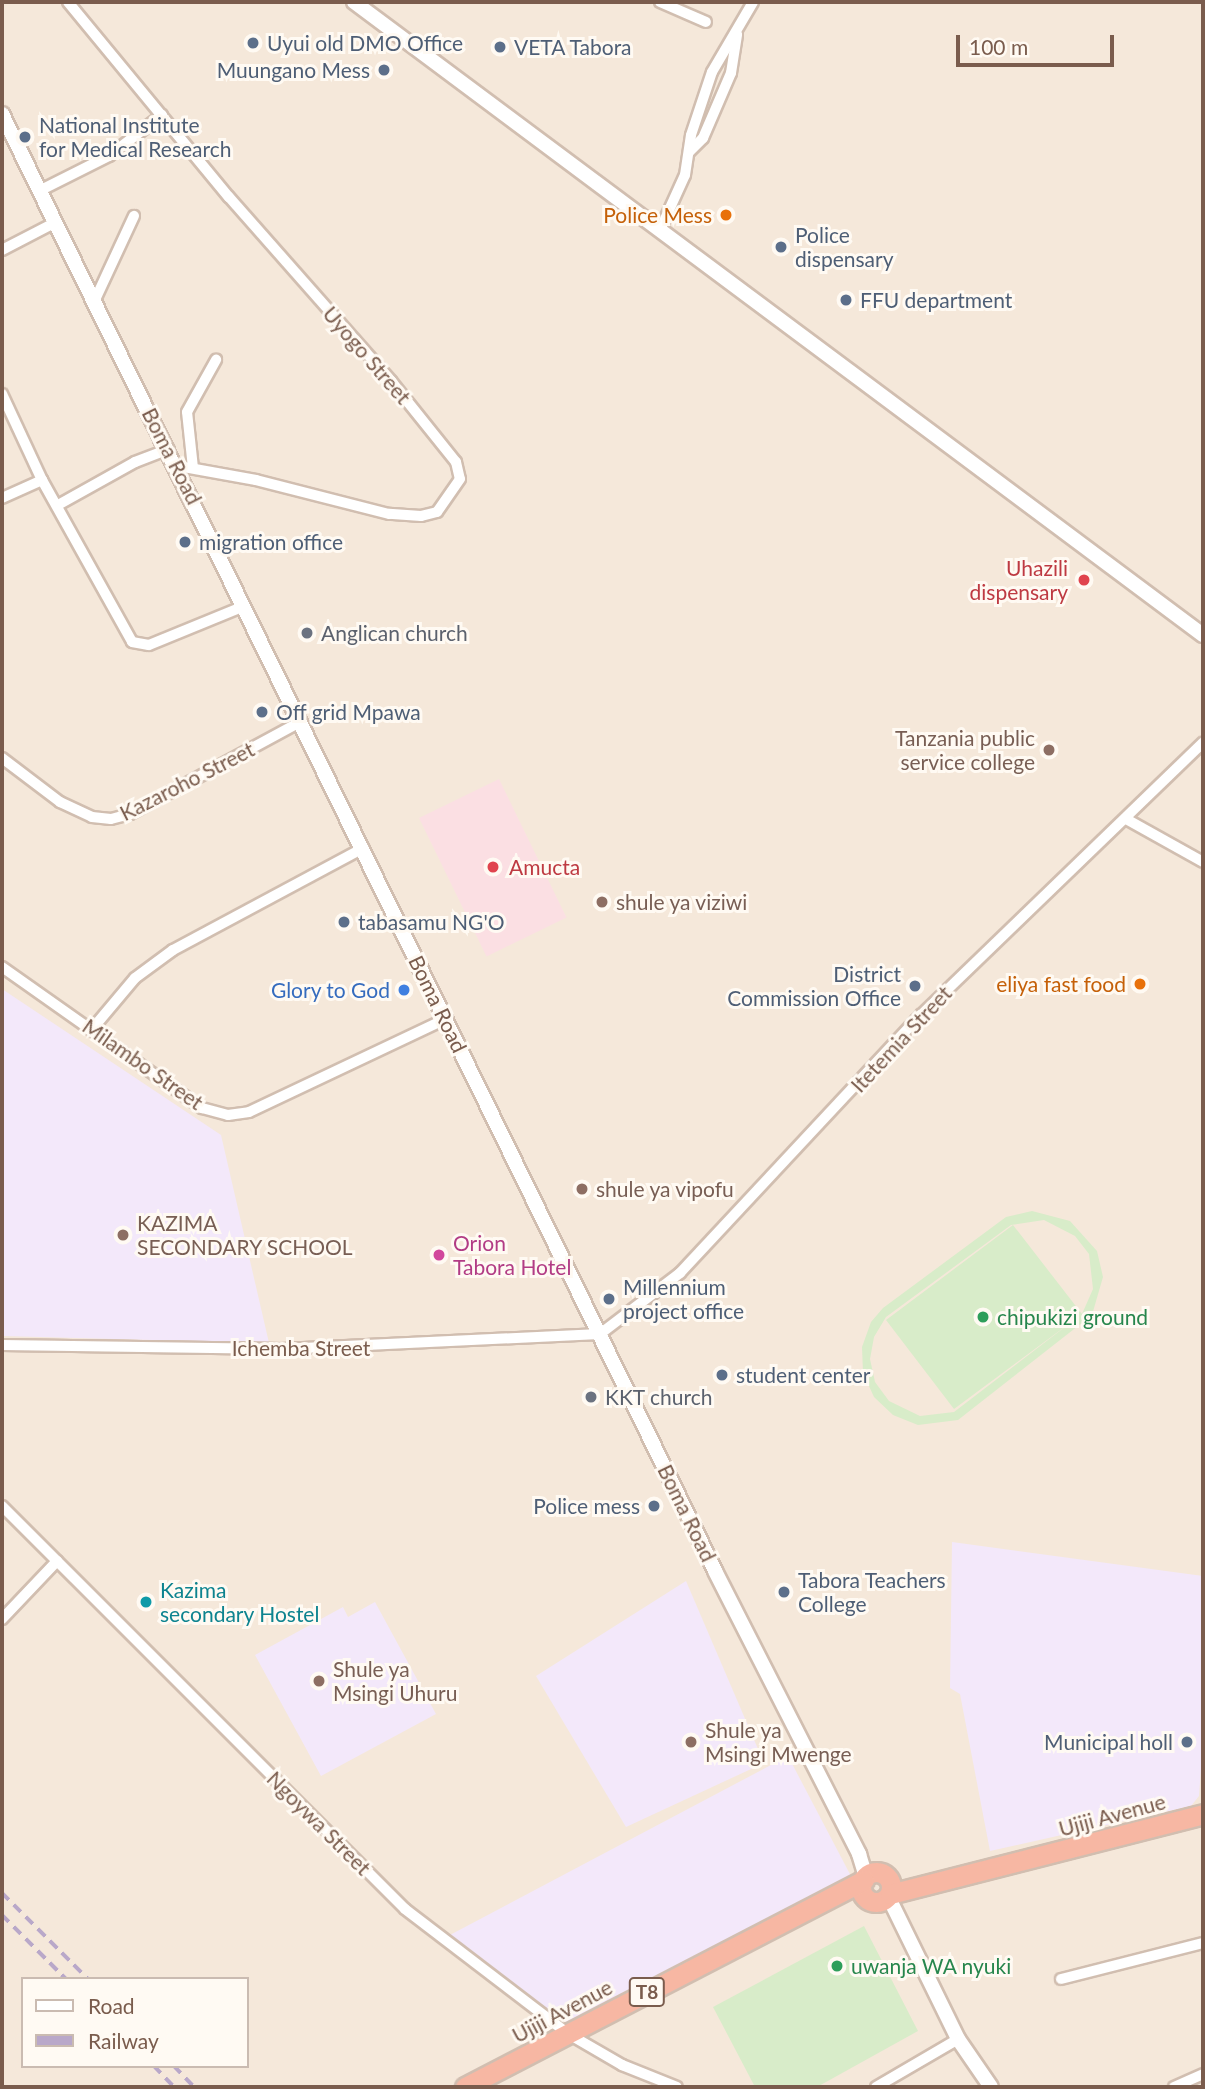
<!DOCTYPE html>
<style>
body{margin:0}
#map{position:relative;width:1205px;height:2089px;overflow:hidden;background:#fdf6ec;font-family:Lato,sans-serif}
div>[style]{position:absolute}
.residential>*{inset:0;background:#f5e8da}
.education>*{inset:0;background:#f3e8fa}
.medical>*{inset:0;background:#fbdfe3;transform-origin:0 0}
.green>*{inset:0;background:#d8ecc9}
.roads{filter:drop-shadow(2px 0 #d1beb0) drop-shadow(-2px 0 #d1beb0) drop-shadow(0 2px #d1beb0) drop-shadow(0 -2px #d1beb0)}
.street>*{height:10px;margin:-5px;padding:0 5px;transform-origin:5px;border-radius:5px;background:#fff}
.secondary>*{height:14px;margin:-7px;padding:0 7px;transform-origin:7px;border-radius:7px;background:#fff}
.highway>*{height:19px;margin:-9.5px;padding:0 9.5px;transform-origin:9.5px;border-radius:9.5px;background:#f7b7a3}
.highway>.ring{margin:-9.5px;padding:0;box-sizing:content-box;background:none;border:19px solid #f7b7a3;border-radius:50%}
.rail>*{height:3.5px;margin-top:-1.75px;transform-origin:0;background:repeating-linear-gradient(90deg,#b9a8c9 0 10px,transparent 0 17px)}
.dots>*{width:19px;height:19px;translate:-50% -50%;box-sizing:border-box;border:4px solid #fffaf3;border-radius:50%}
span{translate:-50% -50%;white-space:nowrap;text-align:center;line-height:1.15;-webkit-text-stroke:6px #fffaf3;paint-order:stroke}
.shield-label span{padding:2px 5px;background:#fffaf3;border:2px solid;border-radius:5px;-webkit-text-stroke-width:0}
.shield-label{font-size:19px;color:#7a5c4d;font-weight:700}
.service-label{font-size:21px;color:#4e5e75}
.left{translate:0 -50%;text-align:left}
.right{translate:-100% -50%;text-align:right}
.food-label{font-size:21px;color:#c56008}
.street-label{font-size:21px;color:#7a5c4d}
.health-label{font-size:21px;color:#be3a42}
.worship-label{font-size:21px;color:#5b616d}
.education-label{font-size:21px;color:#785e54}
.shop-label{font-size:21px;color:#366cbe}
.hotel-label{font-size:21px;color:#b23c85}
.leisure-label{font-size:21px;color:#27864d}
.culture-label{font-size:21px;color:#0d838f}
.frame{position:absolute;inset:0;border:4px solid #7a5c4d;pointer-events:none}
.legend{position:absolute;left:21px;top:1977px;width:228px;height:91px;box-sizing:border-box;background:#fffaf3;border:2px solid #cabbb1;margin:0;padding:9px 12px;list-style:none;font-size:21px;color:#7a5c4d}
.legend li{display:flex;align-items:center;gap:14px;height:35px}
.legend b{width:35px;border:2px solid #cabbb1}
.scale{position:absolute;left:956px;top:35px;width:158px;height:32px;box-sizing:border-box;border:4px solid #7a5c4d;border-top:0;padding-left:9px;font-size:21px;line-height:24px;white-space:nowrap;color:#7a5c4d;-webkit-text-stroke:5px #fffaf3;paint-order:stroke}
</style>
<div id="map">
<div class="residential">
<i style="clip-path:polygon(evenodd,2px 2px,1203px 2px,1203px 2087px,2px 2087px,2px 2px,23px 1979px,247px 1979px,247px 2066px,23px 2066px,23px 1979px)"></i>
</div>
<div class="education">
<i style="clip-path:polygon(2px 989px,221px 1135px,269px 1343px,2px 1336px)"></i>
<i style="clip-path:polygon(952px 1542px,1203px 1576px,1203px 1741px,1199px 1796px,1191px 1806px,990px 1851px,960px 1694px,950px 1688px)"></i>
<i style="clip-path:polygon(686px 1581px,764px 1763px,626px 1827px,536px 1676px)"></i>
<i style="clip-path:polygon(375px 1602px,436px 1714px,321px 1776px,255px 1655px,343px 1607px,348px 1617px)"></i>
<i style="clip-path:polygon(788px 1756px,852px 1878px,570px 2025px,448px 1936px)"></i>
</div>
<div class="medical">
<i style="left:499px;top:779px;width:154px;height:89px;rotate:64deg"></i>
</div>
<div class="green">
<i style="clip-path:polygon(evenodd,1032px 1211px,1070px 1221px,1097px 1251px,1103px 1277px,1092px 1315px,958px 1420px,918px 1425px,893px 1415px,874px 1397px,863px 1373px,862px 1347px,871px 1322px,883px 1308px,1006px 1217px,1032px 1211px,1044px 1220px,1075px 1236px,1089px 1254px,1093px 1289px,1082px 1314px,1013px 1225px,886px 1320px,954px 1409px,1074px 1320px,954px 1412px,920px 1416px,889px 1401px,875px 1382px,870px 1359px,874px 1337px,886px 1317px,1011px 1225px,1044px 1220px)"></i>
<i style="clip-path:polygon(864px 1926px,918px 2031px,817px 2087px,755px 2087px,713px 2007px)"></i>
</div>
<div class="roads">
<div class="street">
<i style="left:68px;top:2px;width:253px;rotate:50.5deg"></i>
<i style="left:229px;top:197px;width:245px;rotate:48.6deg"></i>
<i style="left:391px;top:381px;width:104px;rotate:51.3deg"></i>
<i style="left:456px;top:462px;width:17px;rotate:77deg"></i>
<i style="left:460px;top:479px;width:40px;rotate:124.9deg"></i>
<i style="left:437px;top:512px;width:16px;rotate:166deg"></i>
<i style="left:421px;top:516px;width:32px;rotate:-176deg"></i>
<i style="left:389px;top:514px;width:137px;rotate:-165.7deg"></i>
<i style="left:256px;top:480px;width:79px;rotate:-169.8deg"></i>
<i style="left:660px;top:2px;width:50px;rotate:23.5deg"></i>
<i style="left:689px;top:152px;width:20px;rotate:-45deg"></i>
<i style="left:703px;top:138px;width:71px;rotate:-66.7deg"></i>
<i style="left:731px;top:73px;width:39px;rotate:-81deg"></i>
<i style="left:39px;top:191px;width:78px;rotate:-26.6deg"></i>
<i style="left:109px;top:156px;width:67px;rotate:-37.7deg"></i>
<i style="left:660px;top:230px;width:60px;rotate:-65.6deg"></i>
<i style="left:685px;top:175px;width:40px;rotate:-81.5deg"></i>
<i style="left:691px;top:135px;width:66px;rotate:-71.6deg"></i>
<i style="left:712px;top:72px;width:81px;rotate:-59.6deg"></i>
<i style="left:2px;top:250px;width:59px;rotate:-27.4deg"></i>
<i style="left:94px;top:302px;width:95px;rotate:-65.1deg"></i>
<i style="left:2px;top:394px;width:95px;rotate:65.1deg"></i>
<i style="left:42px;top:480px;width:185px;rotate:60.9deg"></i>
<i style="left:132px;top:642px;width:17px;rotate:10deg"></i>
<i style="left:149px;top:645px;width:103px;rotate:-22.3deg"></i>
<i style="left:193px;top:468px;width:56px;rotate:-96.1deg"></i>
<i style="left:187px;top:412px;width:60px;rotate:-60.9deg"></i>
<i style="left:2px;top:498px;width:44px;rotate:-24.2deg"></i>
<i style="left:58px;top:505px;width:88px;rotate:-29.2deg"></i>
<i style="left:135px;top:462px;width:36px;rotate:-21deg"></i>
<i style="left:2px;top:758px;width:73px;rotate:37.2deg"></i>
<i style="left:60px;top:802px;width:35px;rotate:25deg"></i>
<i style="left:92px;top:817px;width:19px;rotate:6deg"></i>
<i style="left:111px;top:819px;width:20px;rotate:-15deg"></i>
<i style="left:130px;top:814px;width:193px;rotate:-28.4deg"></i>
<i style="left:1128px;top:820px;width:86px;rotate:29.2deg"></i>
<i style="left:2px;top:967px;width:245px;rotate:35.2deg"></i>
<i style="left:202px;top:1108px;width:27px;rotate:15deg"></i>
<i style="left:228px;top:1115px;width:21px;rotate:-8deg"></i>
<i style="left:249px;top:1112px;width:218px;rotate:-25.3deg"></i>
<i style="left:93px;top:1028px;width:65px;rotate:-50deg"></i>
<i style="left:135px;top:978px;width:47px;rotate:-36.4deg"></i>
<i style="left:173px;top:950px;width:216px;rotate:-28.2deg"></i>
<i style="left:2px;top:1345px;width:280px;rotate:0.8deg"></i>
<i style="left:282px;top:1349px;width:318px;rotate:-2.7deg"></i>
<i style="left:600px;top:1334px;width:101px;rotate:-37.3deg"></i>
<i style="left:680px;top:1273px;width:353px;rotate:-47deg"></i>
<i style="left:921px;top:1015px;width:392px;rotate:-44deg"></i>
<i style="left:2px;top:1506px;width:570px;rotate:45deg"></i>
<i style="left:405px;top:1909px;width:204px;rotate:37.4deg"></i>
<i style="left:567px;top:2033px;width:64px;rotate:30.2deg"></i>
<i style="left:622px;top:2065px;width:59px;rotate:21.8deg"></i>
<i style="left:2px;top:1619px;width:80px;rotate:-46.5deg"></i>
<i style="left:1061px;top:1979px;width:146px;rotate:-14.2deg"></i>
<i style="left:876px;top:2087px;width:95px;rotate:-30.3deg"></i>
<i style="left:1174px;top:2087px;width:32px;rotate:-24deg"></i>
</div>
<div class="secondary">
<i style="left:354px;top:2px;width:1059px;rotate:36.71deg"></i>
<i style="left:2px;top:114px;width:1622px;rotate:63.92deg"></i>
<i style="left:715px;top:1571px;width:318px;rotate:63deg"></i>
<i style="left:859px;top:1854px;width:24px;rotate:73deg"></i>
<i style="left:888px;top:1896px;width:159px;rotate:63.9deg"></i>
<i style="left:958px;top:2039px;width:58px;rotate:55.5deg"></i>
</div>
<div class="highway">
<i class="ring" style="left:861px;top:1872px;width:11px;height:11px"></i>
<i style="left:890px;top:1894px;width:323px;rotate:-14.3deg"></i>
<i style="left:465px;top:2087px;width:449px;rotate:-27.4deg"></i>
</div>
</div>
<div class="rail">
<i style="left:2px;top:1893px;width:122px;rotate:45deg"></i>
<i style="left:2px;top:1915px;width:91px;rotate:45deg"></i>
<i style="left:154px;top:2066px;width:29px;rotate:46deg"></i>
<i style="left:174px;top:2066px;width:29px;rotate:46deg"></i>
</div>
<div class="dots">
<i style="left:253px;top:43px;background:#5c6f8a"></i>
<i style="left:500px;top:47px;background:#5c6f8a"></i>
<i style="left:384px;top:70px;background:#5c6f8a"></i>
<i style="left:25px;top:137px;background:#5c6f8a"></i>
<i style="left:726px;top:215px;background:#e8710a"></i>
<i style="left:781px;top:247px;background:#5c6f8a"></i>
<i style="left:846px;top:300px;background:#5c6f8a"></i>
<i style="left:185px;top:542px;background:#5c6f8a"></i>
<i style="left:1084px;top:580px;background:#e0444e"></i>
<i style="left:307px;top:633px;background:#6b7280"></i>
<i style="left:262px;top:712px;background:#5c6f8a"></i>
<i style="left:1049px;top:750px;background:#8d6e63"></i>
<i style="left:493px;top:867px;background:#e0444e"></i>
<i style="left:602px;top:902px;background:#8d6e63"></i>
<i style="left:344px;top:922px;background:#5c6f8a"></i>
<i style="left:1140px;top:984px;background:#e8710a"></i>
<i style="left:915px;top:986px;background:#5c6f8a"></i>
<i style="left:404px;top:990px;background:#3f7fe0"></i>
<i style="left:582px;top:1189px;background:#8d6e63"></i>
<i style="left:123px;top:1235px;background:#8d6e63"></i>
<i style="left:439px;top:1255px;background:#d1479c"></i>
<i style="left:609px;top:1299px;background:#5c6f8a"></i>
<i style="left:983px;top:1317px;background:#2e9e5b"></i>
<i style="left:722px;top:1375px;background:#5c6f8a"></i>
<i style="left:591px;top:1397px;background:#6b7280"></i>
<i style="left:654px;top:1506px;background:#5c6f8a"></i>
<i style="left:784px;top:1592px;background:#5c6f8a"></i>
<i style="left:146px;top:1602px;background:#0f9aa8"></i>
<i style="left:319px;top:1681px;background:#8d6e63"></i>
<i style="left:691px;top:1742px;background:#8d6e63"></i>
<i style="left:1187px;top:1742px;background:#5c6f8a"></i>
<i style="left:837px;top:1966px;background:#2e9e5b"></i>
</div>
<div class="shield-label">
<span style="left:647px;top:1992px">T8</span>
</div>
<div class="service-label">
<span class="left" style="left:267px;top:43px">Uyui old DMO Office</span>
<span class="left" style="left:514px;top:47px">VETA Tabora</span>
<span class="right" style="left:370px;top:70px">Muungano Mess</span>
<span class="left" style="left:39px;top:137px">National Institute<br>for Medical Research</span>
<span class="left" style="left:795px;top:247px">Police<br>dispensary</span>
<span class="left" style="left:860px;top:300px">FFU department</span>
<span class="left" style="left:199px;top:542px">migration office</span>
<span class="left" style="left:276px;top:712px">Off grid Mpawa</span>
<span class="left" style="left:358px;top:922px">tabasamu NG'O</span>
<span class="right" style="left:901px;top:986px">District<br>Commission Office</span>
<span class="left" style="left:623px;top:1299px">Millennium<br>project office</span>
<span class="left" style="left:736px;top:1375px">student center</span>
<span class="right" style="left:640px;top:1506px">Police mess</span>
<span class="left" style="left:798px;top:1592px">Tabora Teachers<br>College</span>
<span class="right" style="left:1173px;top:1742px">Municipal holl</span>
</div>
<div class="food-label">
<span class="right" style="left:712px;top:215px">Police Mess</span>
<span class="right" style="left:1126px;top:984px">eliya fast food</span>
</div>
<div class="street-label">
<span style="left:367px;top:355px;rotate:49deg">Uyogo Street</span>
<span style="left:172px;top:456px;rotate:63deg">Boma Road</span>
<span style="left:187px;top:781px;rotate:-27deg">Kazaroho Street</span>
<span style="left:438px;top:1004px;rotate:64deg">Boma Road</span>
<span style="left:901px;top:1039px;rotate:-47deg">Itetemia Street</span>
<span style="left:143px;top:1064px;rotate:35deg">Milambo Street</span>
<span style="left:301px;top:1348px">Ichemba Street</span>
<span style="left:687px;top:1513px;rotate:64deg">Boma Road</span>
<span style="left:1112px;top:1815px;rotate:-15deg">Ujiji Avenue</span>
<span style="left:319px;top:1823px;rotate:45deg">Ngoywa Street</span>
<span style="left:562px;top:2011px;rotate:-28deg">Ujiji Avenue</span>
</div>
<div class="health-label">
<span class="right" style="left:1068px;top:580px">Uhazili<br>dispensary</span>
<span class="left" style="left:509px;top:867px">Amucta</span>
</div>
<div class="worship-label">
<span class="left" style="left:321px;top:633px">Anglican church</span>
<span class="left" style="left:605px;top:1397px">KKT church</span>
</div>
<div class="education-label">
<span class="right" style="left:1035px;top:750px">Tanzania public<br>service college</span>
<span class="left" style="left:616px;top:902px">shule ya viziwi</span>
<span class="left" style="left:596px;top:1189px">shule ya vipofu</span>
<span class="left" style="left:137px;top:1235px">KAZIMA<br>SECONDARY SCHOOL</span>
<span class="left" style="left:333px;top:1681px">Shule ya<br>Msingi Uhuru</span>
<span class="left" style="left:705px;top:1742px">Shule ya<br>Msingi Mwenge</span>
</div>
<div class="shop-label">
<span class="right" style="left:390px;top:990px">Glory to God</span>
</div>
<div class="hotel-label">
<span class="left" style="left:453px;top:1255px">Orion<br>Tabora Hotel</span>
</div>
<div class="leisure-label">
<span class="left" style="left:997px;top:1317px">chipukizi ground</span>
<span class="left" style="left:851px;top:1966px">uwanja WA nyuki</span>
</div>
<div class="culture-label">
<span class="left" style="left:160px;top:1602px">Kazima<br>secondary Hostel</span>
</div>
<div class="frame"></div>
<ul class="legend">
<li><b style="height:9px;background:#fff"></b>Road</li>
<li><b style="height:9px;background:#b9a8c9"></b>Railway</li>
</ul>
<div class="scale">100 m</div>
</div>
